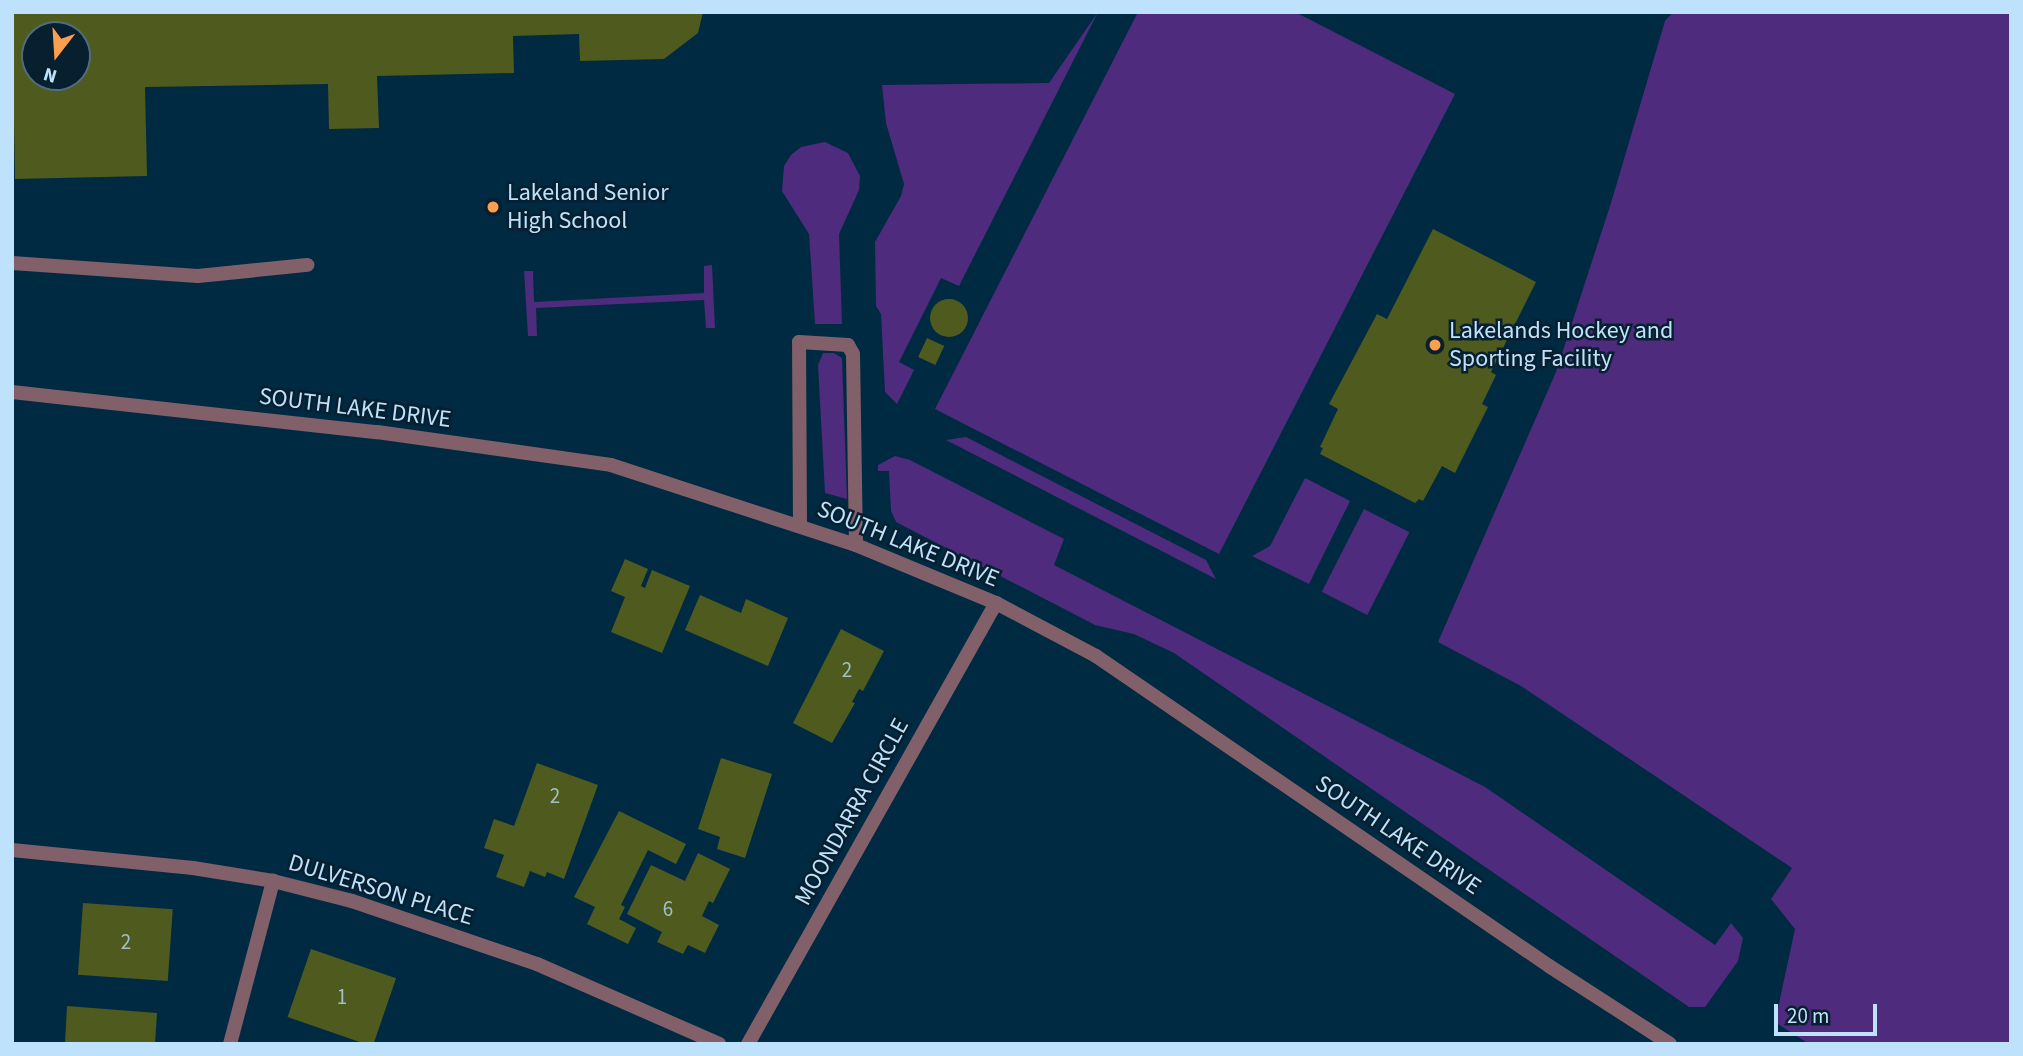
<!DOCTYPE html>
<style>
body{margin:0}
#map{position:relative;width:2023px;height:1056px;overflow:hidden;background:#002a42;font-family:"Source Sans 3",sans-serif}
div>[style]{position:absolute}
.green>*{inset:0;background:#4e2b7d;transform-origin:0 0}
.building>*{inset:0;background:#4e5a1e;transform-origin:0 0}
.round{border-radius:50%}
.lane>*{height:14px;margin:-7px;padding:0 7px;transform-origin:7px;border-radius:7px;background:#82606a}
.street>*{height:14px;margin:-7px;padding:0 7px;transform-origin:7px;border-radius:7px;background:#82606a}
.dots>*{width:19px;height:19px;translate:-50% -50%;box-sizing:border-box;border:4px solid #071f2e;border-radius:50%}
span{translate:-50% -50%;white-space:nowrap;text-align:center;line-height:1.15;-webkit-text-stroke:5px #071f2e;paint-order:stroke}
.number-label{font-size:21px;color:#a2c0c4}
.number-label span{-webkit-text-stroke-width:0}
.poi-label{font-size:24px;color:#bee2fc}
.left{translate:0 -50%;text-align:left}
.street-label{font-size:24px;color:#bee2fc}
.frame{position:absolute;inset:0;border:14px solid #bee2fc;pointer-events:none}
.north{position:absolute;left:21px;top:21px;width:70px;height:70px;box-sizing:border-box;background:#071f2e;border:2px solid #506d80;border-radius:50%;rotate:197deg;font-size:19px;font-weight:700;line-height:28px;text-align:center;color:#bee2fc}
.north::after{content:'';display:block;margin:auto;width:24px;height:32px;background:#fa9f4e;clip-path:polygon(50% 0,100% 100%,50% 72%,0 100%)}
.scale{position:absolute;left:1774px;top:1004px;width:103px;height:32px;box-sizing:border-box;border:4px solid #bee2fc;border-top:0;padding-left:9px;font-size:21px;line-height:24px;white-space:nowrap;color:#bee2fc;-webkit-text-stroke:5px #071f2e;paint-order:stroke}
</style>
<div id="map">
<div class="green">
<i style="clip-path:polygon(1098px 12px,959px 286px,941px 278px,899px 362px,914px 370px,897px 404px,885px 392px,881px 314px,876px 306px,875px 242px,901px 196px,904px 184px,886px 123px,882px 85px,1049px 83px)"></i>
<i style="clip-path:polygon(1138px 12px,1295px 12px,1455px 94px,1219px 554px,935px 409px)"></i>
<i style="clip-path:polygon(1673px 12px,2011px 12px,2011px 1044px,1809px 1044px,1775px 1022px,1795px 929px,1771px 899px,1792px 868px,1521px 686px,1438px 642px,1556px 372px,1611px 203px,1665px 21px)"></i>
<i style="clip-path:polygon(825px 142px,848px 153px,860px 176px,859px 190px,839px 234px,842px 324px,815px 324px,809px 234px,782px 191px,784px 166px,791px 155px,801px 147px)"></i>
<i style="clip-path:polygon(712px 265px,715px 328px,706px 328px,704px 300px,536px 308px,537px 336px,528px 336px,524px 271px,533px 271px,534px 302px,704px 293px,704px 266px)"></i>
<i style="clip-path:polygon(823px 353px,834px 353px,842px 358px,847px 499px,825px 493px,818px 365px)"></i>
<i style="clip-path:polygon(966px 437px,1206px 560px,1216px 579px,946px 440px)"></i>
<i style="clip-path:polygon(895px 456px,910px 460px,1064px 539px,1054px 565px,1485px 787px,1715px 945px,1731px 923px,1743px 938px,1738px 961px,1705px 1007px,1689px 1007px,1174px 653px,1134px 634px,1095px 625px,896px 522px,891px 511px,889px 471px,878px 471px,878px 465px)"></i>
<i style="clip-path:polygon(1305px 478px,1350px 501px,1309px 584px,1252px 556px,1270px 546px)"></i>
<i style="left:1364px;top:509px;width:51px;height:93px;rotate:27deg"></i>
</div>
<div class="building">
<i style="clip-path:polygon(evenodd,12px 12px,703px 12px,698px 33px,664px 59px,580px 61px,579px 34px,513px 36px,514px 73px,377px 76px,379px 128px,329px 129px,328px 84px,145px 87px,147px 176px,15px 179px,12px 12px,35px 35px,77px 35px,77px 77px,35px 77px,35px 35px)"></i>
<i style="clip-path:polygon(1433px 229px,1536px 282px,1491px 372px,1496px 375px,1482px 404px,1488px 407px,1455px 473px,1442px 466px,1423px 501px,1419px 499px,1415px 503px,1320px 454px,1323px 448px,1320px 447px,1338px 409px,1329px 404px,1377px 314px,1387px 319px)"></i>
<i class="round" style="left:930px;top:299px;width:38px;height:38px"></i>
<i style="left:927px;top:338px;width:19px;height:21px;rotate:25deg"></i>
<i style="clip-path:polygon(625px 559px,648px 569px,641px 586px,645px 588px,652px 570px,690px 586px,662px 653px,611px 632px,625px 597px,611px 591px)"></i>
<i style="clip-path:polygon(700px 595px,741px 613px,746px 599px,788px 618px,768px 666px,685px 630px)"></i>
<i style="clip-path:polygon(841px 629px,884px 651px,863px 691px,859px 689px,852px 702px,855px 703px,832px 743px,793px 723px)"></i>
<i style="clip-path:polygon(721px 758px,772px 774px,745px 858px,717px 849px,720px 837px,698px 829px)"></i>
<i style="clip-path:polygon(537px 763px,598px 785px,564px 879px,547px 872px,545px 877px,530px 871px,524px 887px,496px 877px,504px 855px,484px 848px,494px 819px,514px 826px)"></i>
<i style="clip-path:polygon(619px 811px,686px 844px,676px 864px,648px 850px,621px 905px,625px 907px,619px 919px,636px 928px,628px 944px,587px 924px,595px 907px,574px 897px)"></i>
<i style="clip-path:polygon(698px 853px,730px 869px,713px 903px,709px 901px,702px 916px,719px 925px,705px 953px,688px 945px,683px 954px,657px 942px,662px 932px,627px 914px,651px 865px,685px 881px)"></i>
<i style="left:83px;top:903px;width:90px;height:72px;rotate:4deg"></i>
<i style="left:311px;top:949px;width:90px;height:72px;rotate:19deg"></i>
<i style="clip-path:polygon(67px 1006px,157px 1013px,155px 1044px,65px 1044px)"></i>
</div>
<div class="lane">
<i style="left:12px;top:263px;width:186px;rotate:4deg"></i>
<i style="left:198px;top:276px;width:110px;rotate:-5.8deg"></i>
<i style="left:800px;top:526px;width:184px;rotate:-90.3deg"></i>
<i style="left:799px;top:342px;width:49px;rotate:3.5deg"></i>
<i style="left:848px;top:345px;width:10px;rotate:61deg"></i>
<i style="left:853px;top:354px;width:191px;rotate:89.1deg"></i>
</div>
<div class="street">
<i style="left:12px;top:392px;width:367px;rotate:6.3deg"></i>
<i style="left:377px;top:432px;width:236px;rotate:8deg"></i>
<i style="left:611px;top:465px;width:258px;rotate:18.1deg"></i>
<i style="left:856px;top:545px;width:152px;rotate:22.5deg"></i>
<i style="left:996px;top:603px;width:113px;rotate:27.9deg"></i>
<i style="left:1096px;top:656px;width:549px;rotate:34.38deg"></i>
<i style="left:1549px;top:966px;width:144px;rotate:32.8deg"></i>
<i style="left:12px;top:850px;width:182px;rotate:5.7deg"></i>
<i style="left:193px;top:868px;width:81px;rotate:9.2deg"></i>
<i style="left:273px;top:881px;width:81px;rotate:14.2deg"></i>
<i style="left:352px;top:901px;width:195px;rotate:18.8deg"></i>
<i style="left:537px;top:964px;width:199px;rotate:23.7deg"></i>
<i style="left:230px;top:1044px;width:169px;rotate:-75.2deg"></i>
<i style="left:748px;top:1044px;width:506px;rotate:-60.65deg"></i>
</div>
<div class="dots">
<i style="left:493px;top:207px;background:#fa9f4e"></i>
<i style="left:1435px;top:345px;background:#fa9f4e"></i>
</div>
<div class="number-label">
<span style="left:847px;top:670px">2</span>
<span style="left:555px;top:796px">2</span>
<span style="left:668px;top:909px">6</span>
<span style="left:126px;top:942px">2</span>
<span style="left:342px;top:997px">1</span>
</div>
<div class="poi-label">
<span class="left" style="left:507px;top:207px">Lakeland Senior<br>High School</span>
<span class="left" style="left:1449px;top:345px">Lakelands Hockey and<br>Sporting Facility</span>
</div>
<div class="street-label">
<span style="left:355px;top:408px;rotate:7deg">SOUTH LAKE DRIVE</span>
<span style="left:908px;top:544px;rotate:22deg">SOUTH LAKE DRIVE</span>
<span style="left:852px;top:812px;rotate:-61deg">MOONDARRA CIRCLE</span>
<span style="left:1398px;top:835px;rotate:34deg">SOUTH LAKE DRIVE</span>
<span style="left:381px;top:890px;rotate:17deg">DULVERSON PLACE</span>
</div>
<div class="frame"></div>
<div class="north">N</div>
<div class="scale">20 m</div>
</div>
